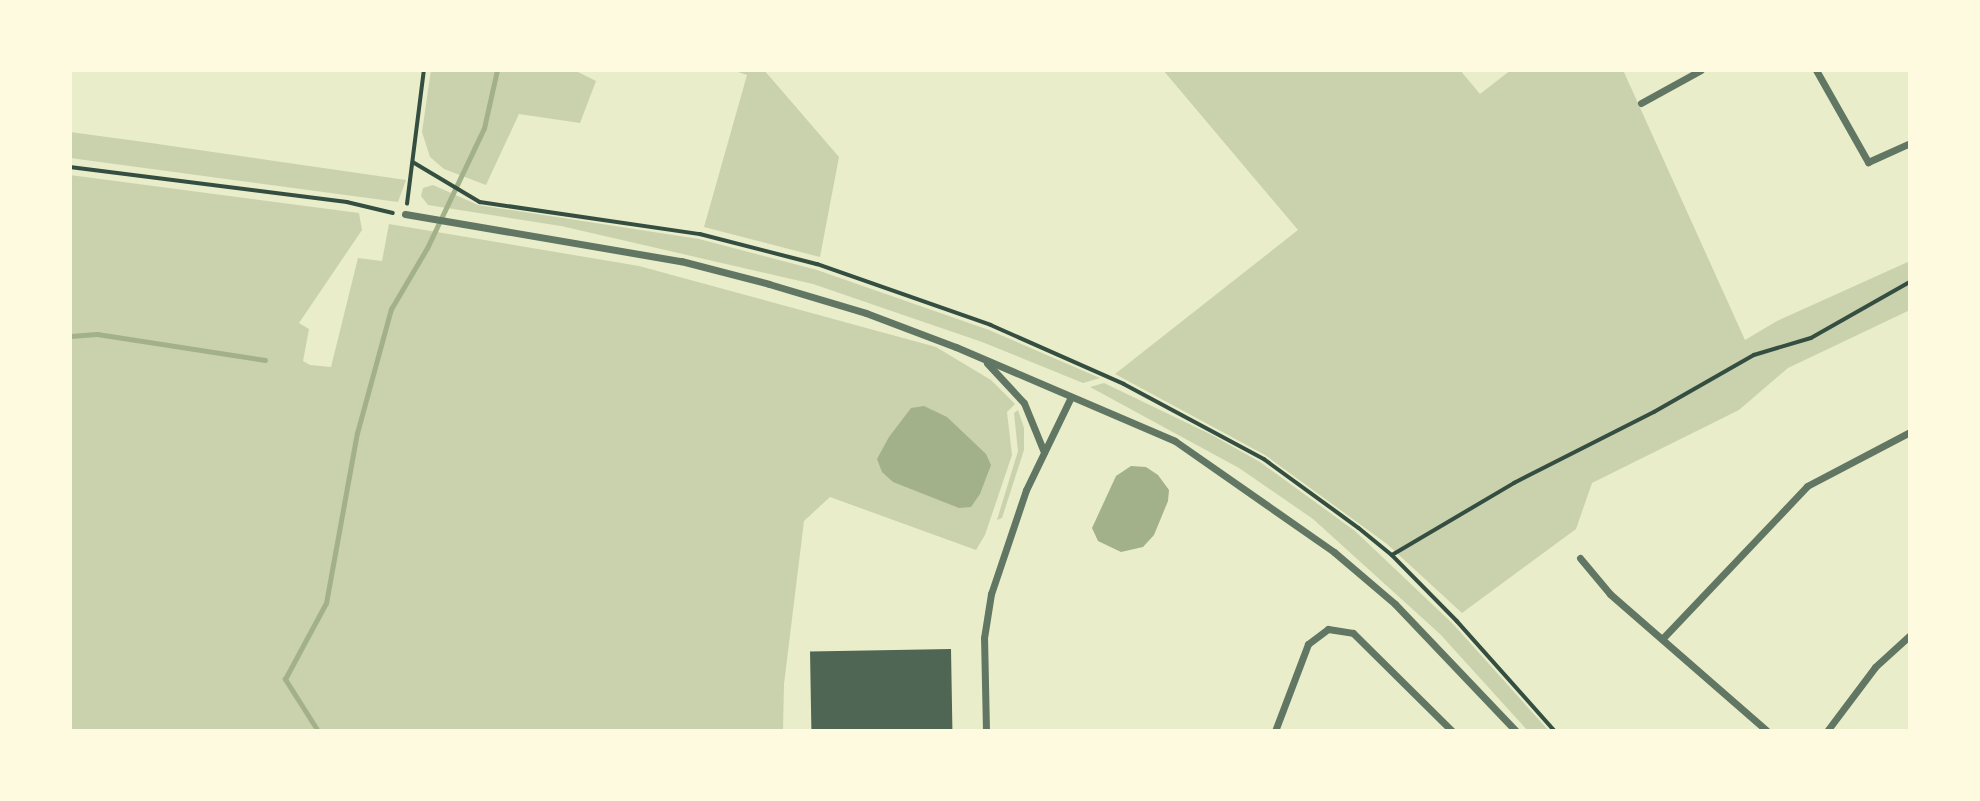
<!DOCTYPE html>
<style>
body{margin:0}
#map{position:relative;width:1980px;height:801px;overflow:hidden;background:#e9edc9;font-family:"DM Sans",sans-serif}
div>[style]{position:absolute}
.green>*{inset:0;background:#cad2ad}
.water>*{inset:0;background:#a3b18a}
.stream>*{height:5px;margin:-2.5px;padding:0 2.5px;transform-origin:2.5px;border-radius:2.5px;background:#a3b18a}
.building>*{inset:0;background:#4f6655;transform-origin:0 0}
.path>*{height:3.5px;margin:-1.75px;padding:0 1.75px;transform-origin:1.75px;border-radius:1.75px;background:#344e41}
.minor>*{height:7px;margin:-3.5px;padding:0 3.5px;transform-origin:3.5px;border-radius:3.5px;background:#617663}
span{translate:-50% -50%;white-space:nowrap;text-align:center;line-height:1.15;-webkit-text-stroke:5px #fefae0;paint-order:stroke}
.frame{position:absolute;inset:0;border:72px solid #fefae0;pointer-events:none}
</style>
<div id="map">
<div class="green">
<i style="clip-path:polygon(431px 70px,574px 70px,596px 81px,580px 123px,519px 114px,486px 185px,444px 169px,430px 157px,422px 132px)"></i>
<i style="clip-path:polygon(732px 70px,764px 70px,839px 157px,820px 257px,704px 227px,747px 75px)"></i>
<i style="clip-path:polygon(1163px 70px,1460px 70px,1480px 94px,1511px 70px,1623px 70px,1745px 340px,1777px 321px,1910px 261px,1910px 310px,1788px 368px,1739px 410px,1592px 483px,1576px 529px,1462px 613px,1387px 544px,1265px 455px,1115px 374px,1298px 230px)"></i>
<i style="clip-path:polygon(70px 132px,144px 142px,406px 180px,398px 202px,70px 158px)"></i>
<i style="clip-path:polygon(70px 175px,359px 213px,362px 230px,299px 323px,309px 329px,303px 361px,310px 365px,331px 367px,358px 258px,382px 261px,389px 224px,639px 266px,936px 347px,991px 380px,1015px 404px,1007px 412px,1012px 455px,985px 535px,976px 550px,830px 497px,804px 521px,784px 684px,783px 731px,70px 731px)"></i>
<i style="clip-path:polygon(433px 185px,478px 205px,699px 239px,817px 270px,989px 330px,1100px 378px,1083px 383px,982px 342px,813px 284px,561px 226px,428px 205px,421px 196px,423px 188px)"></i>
<i style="clip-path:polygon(1104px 383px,1212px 435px,1260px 462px,1355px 531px,1453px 624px,1549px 731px,1528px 731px,1440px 634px,1313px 519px,1239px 468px,1090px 387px)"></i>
<i style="clip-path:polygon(1018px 410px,1024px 428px,1024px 450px,1002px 518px,997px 520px,1018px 451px,1014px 413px)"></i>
</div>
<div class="water">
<i style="clip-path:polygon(924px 406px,947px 417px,986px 454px,991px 465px,980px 494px,971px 507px,959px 508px,893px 482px,882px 472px,877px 459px,889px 437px,911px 408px)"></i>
<i style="clip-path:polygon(1131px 466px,1146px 467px,1158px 475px,1169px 490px,1168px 501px,1154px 535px,1143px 547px,1121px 552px,1098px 541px,1092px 528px,1116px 476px)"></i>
</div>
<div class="stream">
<i style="left:70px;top:336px;width:27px;rotate:-4deg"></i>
<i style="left:97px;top:334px;width:170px;rotate:8.8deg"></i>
<i style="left:318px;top:731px;width:62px;rotate:-122.4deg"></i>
<i style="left:285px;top:679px;width:86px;rotate:-61.7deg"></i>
<i style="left:326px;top:603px;width:173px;rotate:-79.7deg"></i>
<i style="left:357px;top:433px;width:129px;rotate:-74.7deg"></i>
<i style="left:391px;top:309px;width:71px;rotate:-59.5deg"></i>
<i style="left:427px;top:248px;width:133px;rotate:-64.6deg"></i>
<i style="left:484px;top:128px;width:59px;rotate:-77.4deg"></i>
</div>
<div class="building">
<i style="left:951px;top:649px;width:82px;height:141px;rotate:89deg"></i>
</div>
<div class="path">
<i style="left:413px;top:162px;width:78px;rotate:30.8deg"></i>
<i style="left:480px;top:202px;width:222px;rotate:8.3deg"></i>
<i style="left:700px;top:234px;width:121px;rotate:14.4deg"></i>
<i style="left:817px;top:264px;width:184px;rotate:19.3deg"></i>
<i style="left:991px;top:325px;width:145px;rotate:23.9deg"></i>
<i style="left:1124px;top:384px;width:159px;rotate:28.2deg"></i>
<i style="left:1264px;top:459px;width:117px;rotate:36deg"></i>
<i style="left:1359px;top:528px;width:43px;rotate:39.3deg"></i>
<i style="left:1392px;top:555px;width:93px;rotate:45.4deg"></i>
<i style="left:1457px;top:621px;width:147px;rotate:48.3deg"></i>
<i style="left:70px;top:167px;width:279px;rotate:7.2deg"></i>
<i style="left:347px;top:202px;width:47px;rotate:13.4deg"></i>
<i style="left:407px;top:204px;width:135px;rotate:-82.8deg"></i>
<i style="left:1392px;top:555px;width:142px;rotate:-30.5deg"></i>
<i style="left:1514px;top:483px;width:157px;rotate:-26.9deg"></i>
<i style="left:1654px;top:412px;width:115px;rotate:-29.7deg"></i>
<i style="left:1754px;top:355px;width:59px;rotate:-16.6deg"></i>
<i style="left:1811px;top:338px;width:114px;rotate:-29.5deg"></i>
</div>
<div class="minor">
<i style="left:1816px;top:70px;width:106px;rotate:60.5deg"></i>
<i style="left:1868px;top:162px;width:46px;rotate:-24.3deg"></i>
<i style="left:1641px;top:103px;width:68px;rotate:-28.8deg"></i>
<i style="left:405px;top:214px;width:280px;rotate:9.7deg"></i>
<i style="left:681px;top:261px;width:91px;rotate:14.6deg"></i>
<i style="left:769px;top:284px;width:101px;rotate:16.6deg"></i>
<i style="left:866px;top:313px;width:96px;rotate:20.7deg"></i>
<i style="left:956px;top:347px;width:238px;rotate:23.2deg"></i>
<i style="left:1175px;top:441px;width:194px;rotate:34.9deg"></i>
<i style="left:1334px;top:552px;width:80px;rotate:40.4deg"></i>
<i style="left:1395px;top:604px;width:175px;rotate:46.4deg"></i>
<i style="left:987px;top:363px;width:54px;rotate:47.2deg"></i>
<i style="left:1024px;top:403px;width:53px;rotate:67.8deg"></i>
<i style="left:1580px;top:558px;width:47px;rotate:50.2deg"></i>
<i style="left:1610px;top:594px;width:208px;rotate:41.1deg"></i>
<i style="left:1663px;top:638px;width:209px;rotate:-46.5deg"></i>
<i style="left:1807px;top:486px;width:116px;rotate:-27.7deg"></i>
<i style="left:986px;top:731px;width:93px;rotate:-91.2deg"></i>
<i style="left:984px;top:638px;width:45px;rotate:-81deg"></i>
<i style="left:991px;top:594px;width:110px;rotate:-71.4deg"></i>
<i style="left:1026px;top:490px;width:103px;rotate:-64.2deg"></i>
<i style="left:1275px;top:731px;width:93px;rotate:-69.2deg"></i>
<i style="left:1308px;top:644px;width:25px;rotate:-37deg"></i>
<i style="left:1328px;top:629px;width:25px;rotate:9deg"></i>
<i style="left:1353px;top:633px;width:139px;rotate:44.7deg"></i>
<i style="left:1827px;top:731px;width:80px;rotate:-53.1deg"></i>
<i style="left:1875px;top:667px;width:47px;rotate:-42.4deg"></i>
</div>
<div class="frame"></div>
</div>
